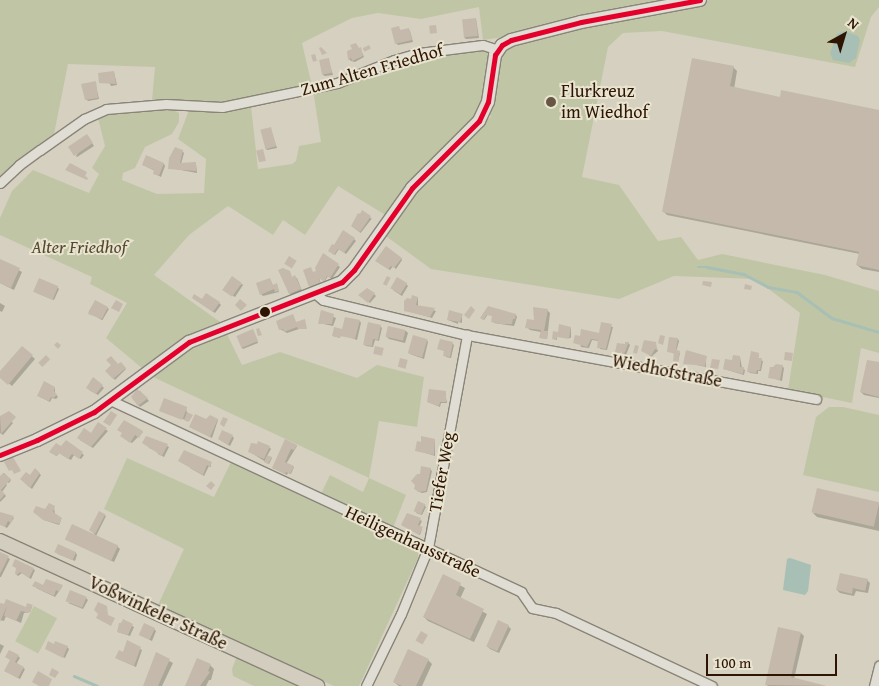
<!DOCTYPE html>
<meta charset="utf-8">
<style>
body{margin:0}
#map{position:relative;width:879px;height:686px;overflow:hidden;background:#d5d0bf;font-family:"Gentium Book Plus",serif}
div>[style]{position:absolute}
.green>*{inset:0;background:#c0c6a5;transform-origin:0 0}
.water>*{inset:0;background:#a7bfb4}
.shadow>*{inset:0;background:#0003;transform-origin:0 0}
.stream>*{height:2.5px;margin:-1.25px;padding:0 1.25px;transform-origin:1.25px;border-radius:1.25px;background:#a7bfb4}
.building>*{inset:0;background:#c5b9ab;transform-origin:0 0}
.roads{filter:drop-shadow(1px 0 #8a8478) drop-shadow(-1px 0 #8a8478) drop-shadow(0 1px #8a8478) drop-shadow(0 -1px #8a8478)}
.street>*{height:9px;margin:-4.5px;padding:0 4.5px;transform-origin:4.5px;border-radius:4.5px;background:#dfddd4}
.secondary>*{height:12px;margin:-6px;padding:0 6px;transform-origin:6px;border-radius:6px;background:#dfddd4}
.primary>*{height:14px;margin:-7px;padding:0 7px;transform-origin:7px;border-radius:7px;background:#d3cdc0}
.bus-1>*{height:5px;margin:-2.5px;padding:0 2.5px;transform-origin:2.5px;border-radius:2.5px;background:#e4002b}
.dots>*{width:14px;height:14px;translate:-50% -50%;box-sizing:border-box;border:2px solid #e9e4d0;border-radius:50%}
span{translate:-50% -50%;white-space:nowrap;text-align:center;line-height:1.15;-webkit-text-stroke:4px #e9e4d0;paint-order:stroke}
.street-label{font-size:18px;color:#2e1403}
.poi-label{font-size:18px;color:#2e1403}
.left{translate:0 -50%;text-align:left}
.park-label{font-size:18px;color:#54472d;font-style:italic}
.north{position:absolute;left:819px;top:10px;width:50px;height:50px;-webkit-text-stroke:4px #e9e4d0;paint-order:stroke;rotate:39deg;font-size:14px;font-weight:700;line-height:20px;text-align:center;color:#2e1403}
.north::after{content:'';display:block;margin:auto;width:18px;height:22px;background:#2e1403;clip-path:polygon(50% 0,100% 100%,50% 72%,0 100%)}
.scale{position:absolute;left:706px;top:654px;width:131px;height:22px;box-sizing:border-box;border:2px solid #2e1403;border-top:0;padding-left:6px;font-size:15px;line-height:18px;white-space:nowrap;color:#2e1403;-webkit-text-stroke:4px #e9e4d0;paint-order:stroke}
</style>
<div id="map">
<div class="green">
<i style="clip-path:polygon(0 0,879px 0,879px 7px,871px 17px,855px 67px,662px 31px,623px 33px,608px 47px,582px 177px,619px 185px,658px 241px,681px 237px,698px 260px,722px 254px,825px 275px,879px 291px,879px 353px,861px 348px,852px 403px,788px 390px,800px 313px,756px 279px,674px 276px,619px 299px,431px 269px,383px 234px,402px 205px,482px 123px,491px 117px,488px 111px,495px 68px,510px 36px,483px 40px,479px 7px,421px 19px,378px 13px,352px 18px,302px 43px,312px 86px,242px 101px,212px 103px,152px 100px,155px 67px,68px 64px,54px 134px,21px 157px,0 177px)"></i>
<i style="clip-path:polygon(481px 48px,489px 50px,491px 54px,485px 96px,476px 118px,387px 216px,338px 186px,305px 235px,283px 220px,273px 235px,228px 206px,189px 235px,154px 275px,223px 324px,182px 338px,143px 369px,106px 338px,127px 303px,90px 284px,92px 277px,0 235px,0 218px,12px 191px,33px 170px,89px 193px,99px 174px,92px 168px,105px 146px,98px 118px,116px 112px,151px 108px,172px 109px,179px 113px,179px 122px,172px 134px,145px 147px,135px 168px,123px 173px,122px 180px,157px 194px,204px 193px,206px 159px,178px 139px,189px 110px,220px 111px,251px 106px,258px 169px,292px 164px,296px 161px,299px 146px,321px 142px,313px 90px,421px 54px)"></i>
<i style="clip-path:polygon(227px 334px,242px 365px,280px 352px,357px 378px,377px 365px,424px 377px,417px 427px,379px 421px,369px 478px,406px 495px,393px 528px,320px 496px,330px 475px,363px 492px,369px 478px,153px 377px,195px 346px)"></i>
<i style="clip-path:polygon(829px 407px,843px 407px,879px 415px,879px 492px,803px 475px,816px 417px)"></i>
<i style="clip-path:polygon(127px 458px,214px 497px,231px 462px,412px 548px,418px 553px,418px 558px,359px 686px,334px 686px,158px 605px,184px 549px,104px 509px)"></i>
<i style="left:34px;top:606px;width:26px;height:40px;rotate:28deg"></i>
<i style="clip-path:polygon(237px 656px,300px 686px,254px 686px,233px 676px,232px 669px)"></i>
</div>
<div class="water">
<i style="clip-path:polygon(844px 31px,858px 36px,860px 40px,856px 58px,849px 63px,833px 60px,830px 53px,837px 34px)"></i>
<i style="clip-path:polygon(790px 558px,811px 565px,808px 591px,805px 595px,783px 590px,787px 559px)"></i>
</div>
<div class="shadow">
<i style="clip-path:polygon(476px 19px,479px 38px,466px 39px,464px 37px)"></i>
<i style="clip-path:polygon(398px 27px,401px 31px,408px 29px,410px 31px,413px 42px,398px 45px,396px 43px)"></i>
<i style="clip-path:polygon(360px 48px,364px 57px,355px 62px,351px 61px,349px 59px)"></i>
<i style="clip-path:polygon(328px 59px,333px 75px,325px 76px,323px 75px)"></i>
<i style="clip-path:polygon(733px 67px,737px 71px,734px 89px,781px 98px,879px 111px,879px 272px,862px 269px,857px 265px,860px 254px,667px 215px,663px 211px)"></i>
<i style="clip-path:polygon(114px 72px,117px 85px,111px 86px,109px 82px)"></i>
<i style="clip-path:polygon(95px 82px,99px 99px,88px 101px,86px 99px)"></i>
<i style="clip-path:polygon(270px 128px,277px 148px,267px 150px,265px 148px)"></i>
<i style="clip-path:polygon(88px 137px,94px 146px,77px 157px,76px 156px)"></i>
<i style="clip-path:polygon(182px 151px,184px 153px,181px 164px,196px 164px,197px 173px,170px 168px)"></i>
<i style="clip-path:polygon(164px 164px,165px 166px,161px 177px,154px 173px,155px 171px,143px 165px)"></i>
<i style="left:363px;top:212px;width:11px;height:18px;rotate:38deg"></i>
<i style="clip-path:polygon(354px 239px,356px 241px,346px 254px,339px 249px,335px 255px,329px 250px)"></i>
<i style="clip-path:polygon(324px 255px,340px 267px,332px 279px,328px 276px,325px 281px,319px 277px,321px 284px,312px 288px,310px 286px,313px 274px,317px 272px)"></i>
<i style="clip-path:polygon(401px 258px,402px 260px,396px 269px,393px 266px,390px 270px,379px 263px)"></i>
<i style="clip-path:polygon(0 260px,22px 272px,14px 290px,0 283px)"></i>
<i style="clip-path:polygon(289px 272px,292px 278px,297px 278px,302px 291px,291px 295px,290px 293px)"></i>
<i style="clip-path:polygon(270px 280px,273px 286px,277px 285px,279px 292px,263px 296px,261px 294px)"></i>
<i style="clip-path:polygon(242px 284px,243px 285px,235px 297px,226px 291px)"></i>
<i style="clip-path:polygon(406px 284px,408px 286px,402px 296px,393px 290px)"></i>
<i style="clip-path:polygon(57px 287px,59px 289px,54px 300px,37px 293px)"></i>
<i style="clip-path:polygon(374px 294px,376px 296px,370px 303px,360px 295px)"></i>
<i style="clip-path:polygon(193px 298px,219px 303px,221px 305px,215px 313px)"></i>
<i style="clip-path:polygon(418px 298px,418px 306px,436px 311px,432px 318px,405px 310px)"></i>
<i style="left:95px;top:301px;width:16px;height:13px;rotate:30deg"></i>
<i style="clip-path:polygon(0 303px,5px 306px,2px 312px,0 311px)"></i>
<i style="clip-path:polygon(534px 308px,547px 310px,550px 313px,547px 339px,541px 338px,541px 332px,530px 330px,527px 327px,535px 321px)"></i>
<i style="clip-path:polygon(491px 310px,516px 315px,517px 317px,514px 326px,494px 323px,493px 317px,489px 313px,484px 320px,482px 318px)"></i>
<i style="clip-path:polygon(321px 312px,336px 318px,333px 326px,319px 323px)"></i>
<i style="clip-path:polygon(462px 315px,462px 323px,458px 322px,458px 324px,448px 320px)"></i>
<i style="clip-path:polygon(360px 321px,361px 323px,357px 340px,341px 334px,340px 338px,333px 336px)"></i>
<i style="clip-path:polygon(296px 323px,307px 329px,299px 329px,287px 333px,280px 329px)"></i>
<i style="clip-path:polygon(602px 324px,613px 327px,607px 350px,600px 349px,599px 341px,592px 340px,589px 348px,581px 347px,579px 337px,600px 334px)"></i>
<i style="clip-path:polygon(380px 326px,382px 328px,379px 341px,375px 340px,373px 347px,366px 346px,364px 344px)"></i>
<i style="clip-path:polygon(389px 327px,406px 331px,408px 333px,405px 343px,389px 339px,387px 337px)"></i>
<i style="clip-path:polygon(571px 328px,571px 338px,557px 336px,557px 340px,554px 339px,559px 334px)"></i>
<i style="clip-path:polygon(253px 330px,258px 343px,243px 349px,241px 347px)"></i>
<i style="clip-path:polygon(678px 339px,679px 341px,676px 352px,680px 353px,678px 362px,674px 361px,675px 354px,668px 351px)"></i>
<i style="clip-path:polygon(427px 340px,428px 342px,424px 359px,410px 354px)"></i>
<i style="clip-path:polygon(452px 343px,454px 345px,451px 358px,446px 357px,445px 351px,439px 349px)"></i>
<i style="clip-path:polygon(628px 343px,630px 345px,626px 355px,617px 352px)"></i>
<i style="clip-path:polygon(655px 344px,658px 351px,651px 357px,649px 355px)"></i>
<i style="clip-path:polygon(22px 347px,35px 359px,12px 386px,0 376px,0 373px)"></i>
<i style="clip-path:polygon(759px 354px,758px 359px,763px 361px,761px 371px,758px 371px,758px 374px,750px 373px,749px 372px)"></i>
<i style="clip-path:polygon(706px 357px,706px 367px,693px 364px)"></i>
<i style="clip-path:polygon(740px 357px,742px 368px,745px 370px,744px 375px,724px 369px,736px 362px)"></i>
<i style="clip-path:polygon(121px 364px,126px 369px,115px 380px,107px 371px,113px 366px)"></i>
<i style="clip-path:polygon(879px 364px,879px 398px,864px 395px,861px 392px)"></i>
<i style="clip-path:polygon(782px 366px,784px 368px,782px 381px,769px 377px)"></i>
<i style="clip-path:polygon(93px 378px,104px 388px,98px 395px,89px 390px)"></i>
<i style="clip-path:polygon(55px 388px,55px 393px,58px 397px,56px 399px,52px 398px,50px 402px,40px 397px)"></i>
<i style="clip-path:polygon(140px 391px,149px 401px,140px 407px,132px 397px)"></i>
<i style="clip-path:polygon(445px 393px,447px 403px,441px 403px,440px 407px,428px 402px)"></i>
<i style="clip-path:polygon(186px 408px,187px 413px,192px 416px,189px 421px,160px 411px)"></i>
<i style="clip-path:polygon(3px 415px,13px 423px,3px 435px,0 433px,0 418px)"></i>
<i style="clip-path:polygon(211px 417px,218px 420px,212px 438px,190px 427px,216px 423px)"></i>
<i style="clip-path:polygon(98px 424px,108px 431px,93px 448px,80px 440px,91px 434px)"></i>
<i style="clip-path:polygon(140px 430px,143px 432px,132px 443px,123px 437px)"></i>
<i style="clip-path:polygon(232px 436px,234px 438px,230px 446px,219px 439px)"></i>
<i style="clip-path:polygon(435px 440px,435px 456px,416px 450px)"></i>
<i style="clip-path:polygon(286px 441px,297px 446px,286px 464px,294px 467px,291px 474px,288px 473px,287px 475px,273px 468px)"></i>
<i style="clip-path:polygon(66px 442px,84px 455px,81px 459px,74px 455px,71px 460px,59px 453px,57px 456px,51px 452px,62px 448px)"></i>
<i style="clip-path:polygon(148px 445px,167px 446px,169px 447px,164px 457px,158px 454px,157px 451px,149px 448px)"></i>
<i style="clip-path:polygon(269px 447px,271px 449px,267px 456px,272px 458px,269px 464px,250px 452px)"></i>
<i style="clip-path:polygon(211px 463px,211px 467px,209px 466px,204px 476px,190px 468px)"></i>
<i style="clip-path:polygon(430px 469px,432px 471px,427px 492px,422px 493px,417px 491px,421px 476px)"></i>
<i style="clip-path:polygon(35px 470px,41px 475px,32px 489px,22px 479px,30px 477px)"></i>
<i style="clip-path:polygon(4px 473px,11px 480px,9px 483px,2px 480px,7px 485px,2px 492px,6px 496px,0 502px,0 478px)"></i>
<i style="clip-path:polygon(879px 503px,879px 531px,817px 517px,813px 513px)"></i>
<i style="clip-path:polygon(424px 505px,426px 507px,422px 515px,416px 513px)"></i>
<i style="clip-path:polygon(54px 507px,55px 515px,61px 520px,59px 525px,44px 520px,46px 510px)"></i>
<i style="clip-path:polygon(0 514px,14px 518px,7px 528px,0 524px)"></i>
<i style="clip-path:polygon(408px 514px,422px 521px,419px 527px,422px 529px,420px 535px,402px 525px)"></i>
<i style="clip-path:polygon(104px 515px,106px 516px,96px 536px,91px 530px)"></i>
<i style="clip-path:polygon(67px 539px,117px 546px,120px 549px,114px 562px)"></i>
<i style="clip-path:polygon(59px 546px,76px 553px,77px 555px,75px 561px,58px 554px,56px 552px)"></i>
<i style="clip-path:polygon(0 553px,10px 559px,1px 577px,0 577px)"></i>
<i style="clip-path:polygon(18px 569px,33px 569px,35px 570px,31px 579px,22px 573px,18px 576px,16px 574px)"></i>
<i style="clip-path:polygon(443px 576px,465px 588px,460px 599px,487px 614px,474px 642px,428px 621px,424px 617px)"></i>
<i style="clip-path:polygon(867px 580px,870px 583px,868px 593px,856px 591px,854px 596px,840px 593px,837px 590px)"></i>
<i style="clip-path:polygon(60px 586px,62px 587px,55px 597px,36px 588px)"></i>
<i style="clip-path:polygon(86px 598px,88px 600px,83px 609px,68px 603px)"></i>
<i style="clip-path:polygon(7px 601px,26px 609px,28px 605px,32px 607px,30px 612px,24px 613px,21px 623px,6px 616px,4px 621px,0 620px,0 604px,4px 606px)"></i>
<i style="clip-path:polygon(124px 621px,134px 627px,130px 636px,118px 632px)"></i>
<i style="clip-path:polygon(508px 626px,511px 629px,499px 653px,490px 649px,487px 646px)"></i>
<i style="clip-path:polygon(154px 629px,156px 631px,152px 641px,142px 636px)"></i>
<i style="clip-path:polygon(801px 633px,804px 636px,794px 679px,825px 686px,767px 686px)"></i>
<i style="clip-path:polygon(127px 642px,142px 650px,136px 667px,118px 659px,124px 653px)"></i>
<i style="clip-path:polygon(0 644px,4px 646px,0 654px)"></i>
<i style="clip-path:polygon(67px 647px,69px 649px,65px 658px,51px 651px)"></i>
<i style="clip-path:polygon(156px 654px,173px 663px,162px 686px,145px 686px)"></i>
<i style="clip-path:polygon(18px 656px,20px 658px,16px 664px,25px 669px,20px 679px,5px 671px)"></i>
<i style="clip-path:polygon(428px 660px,432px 664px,422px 686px,399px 686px,394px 682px)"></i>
<i style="clip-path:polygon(210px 665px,214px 669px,211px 680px,209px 680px,206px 686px,186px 686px)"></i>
</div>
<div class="stream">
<i style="left:698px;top:267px;width:9px"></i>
<i style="left:707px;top:267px;width:38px;rotate:11deg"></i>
<i style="left:744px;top:274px;width:27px;rotate:28deg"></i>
<i style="left:768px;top:287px;width:29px;rotate:10deg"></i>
<i style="left:797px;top:292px;width:44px;rotate:36.6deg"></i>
<i style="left:832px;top:318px;width:49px;rotate:16.6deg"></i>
<i style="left:74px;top:676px;width:25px;rotate:23deg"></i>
</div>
<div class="building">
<i style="left:476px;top:18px;width:18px;height:14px;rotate:84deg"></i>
<i style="left:436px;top:25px;width:8px;height:7px;rotate:83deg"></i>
<i style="clip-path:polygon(399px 26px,400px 30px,409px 28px,412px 40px,395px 44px,391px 28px)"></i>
<i style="clip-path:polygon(356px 43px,359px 48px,361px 47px,363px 56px,352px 61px,351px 58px,348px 60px,347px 51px,352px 49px,350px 45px)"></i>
<i style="left:369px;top:45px;width:4px;height:7px;rotate:63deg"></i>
<i style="clip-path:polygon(321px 47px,327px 53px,322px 55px,319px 48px)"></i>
<i style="left:315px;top:54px;width:7px;height:4px;rotate:74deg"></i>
<i style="left:329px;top:58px;width:15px;height:10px;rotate:79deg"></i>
<i style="clip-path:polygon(692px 58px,734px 66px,730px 86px,780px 97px,781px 90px,879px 110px,879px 270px,856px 265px,859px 252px,662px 212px)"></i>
<i style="clip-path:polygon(114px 71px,116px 84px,99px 83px,98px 73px)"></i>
<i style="clip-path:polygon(96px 81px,98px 98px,85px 100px,81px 84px)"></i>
<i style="left:271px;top:127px;width:20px;height:11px;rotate:75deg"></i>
<i style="left:87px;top:134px;width:11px;height:23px;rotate:56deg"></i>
<i style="clip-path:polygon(175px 147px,183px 150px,180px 163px,196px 162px,196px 171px,168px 169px,169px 158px)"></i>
<i style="left:263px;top:149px;width:12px;height:7px;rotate:76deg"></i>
<i style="clip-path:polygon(146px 155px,164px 163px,159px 176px,153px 174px,154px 170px,142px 165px)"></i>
<i style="clip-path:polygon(70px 163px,87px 172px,85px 176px,88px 178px,87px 180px,65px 170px)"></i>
<i style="clip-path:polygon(362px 210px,371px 216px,360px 232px,351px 226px,358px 213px,360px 214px)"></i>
<i style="clip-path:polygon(343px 230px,355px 238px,344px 253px,338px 249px,334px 255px,328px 251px,332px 244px,334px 245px)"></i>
<i style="clip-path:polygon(386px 246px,402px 258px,394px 268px,391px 266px,388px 269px,375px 261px)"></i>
<i style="clip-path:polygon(323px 253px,339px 264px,330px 278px,327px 276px,324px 282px,319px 278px,320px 283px,309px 287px,303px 270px,311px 267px,313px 272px,316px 271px,315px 268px)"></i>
<i style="left:289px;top:256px;width:9px;height:9px;rotate:32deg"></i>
<i style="clip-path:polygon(0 259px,20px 268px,11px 288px,0 283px)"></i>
<i style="clip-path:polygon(283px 268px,290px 271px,292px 277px,295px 275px,301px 289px,289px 294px,278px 270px)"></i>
<i style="left:232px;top:276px;width:12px;height:17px;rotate:35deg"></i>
<i style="left:387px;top:276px;width:4px;height:9px;rotate:27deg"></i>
<i style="left:397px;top:277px;width:12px;height:13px;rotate:31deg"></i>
<i style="left:39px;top:278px;width:21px;height:15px;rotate:23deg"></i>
<i style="clip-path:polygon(270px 278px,273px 285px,277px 283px,279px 291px,275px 292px,274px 289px,260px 295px,256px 283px)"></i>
<i style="clip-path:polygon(703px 281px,712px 282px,711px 287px,702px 285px)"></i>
<i style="clip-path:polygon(745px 284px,752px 286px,751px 290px,744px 289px)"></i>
<i style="clip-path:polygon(367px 288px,375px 293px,368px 303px,358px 295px)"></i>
<i style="clip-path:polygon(206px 293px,220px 302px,213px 312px,192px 298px,194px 294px,202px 299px)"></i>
<i style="clip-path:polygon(412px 295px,418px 297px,416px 305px,435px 308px,430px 317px,404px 311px,404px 301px,407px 298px,411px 299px)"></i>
<i style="clip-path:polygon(240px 299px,247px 305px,241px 311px,235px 305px)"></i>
<i style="clip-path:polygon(95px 300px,108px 307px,102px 319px,88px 314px)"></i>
<i style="clip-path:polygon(116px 300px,123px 304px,119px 312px,111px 308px)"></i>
<i style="clip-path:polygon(471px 306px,475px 310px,469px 319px,464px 315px)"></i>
<i style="clip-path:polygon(488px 306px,516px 314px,515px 319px,513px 319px,512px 324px,501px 324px,491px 322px,492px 316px,487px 315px,483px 320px,480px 318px)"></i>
<i style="clip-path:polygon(533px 307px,548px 309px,544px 331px,548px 331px,547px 339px,539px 338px,541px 330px,525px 328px,527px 319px,534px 320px)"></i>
<i style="clip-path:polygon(321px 310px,334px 314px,332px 324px,318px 324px)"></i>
<i style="clip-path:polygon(449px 310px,463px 314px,460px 322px,447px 320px)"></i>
<i style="clip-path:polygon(293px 314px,296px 322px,305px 319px,307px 329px,298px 329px,297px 327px,284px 332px,283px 329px,279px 330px,276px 321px)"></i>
<i style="clip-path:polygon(345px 317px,360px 320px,355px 339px,340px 336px,340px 338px,332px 336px,334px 327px,342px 329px)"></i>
<i style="clip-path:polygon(368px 322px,381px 325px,378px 340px,373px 339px,372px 346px,363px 345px)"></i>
<i style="clip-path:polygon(601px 322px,612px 324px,606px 349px,597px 348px,598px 340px,591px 339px,587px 347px,573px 343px,575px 335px,580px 336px,581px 329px,599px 333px)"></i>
<i style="clip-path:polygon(559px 324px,571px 327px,569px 339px,557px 337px,556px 340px,552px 339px,553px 331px,558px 332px)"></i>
<i style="left:388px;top:326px;width:18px;height:11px;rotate:13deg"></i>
<i style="clip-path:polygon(259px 328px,262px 335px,258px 336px,256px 329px)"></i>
<i style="left:253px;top:329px;width:13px;height:18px;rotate:67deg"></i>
<i style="left:413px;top:335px;width:15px;height:19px;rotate:16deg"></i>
<i style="clip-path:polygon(660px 335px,665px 336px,663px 345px,658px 343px)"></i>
<i style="clip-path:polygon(669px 337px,678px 338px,676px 350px,680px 351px,678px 362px,673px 361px,674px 353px,667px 352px)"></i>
<i style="clip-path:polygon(440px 339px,453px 342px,450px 357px,443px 356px,444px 351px,437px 349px)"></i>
<i style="clip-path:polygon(644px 340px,656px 342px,657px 350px,655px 349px,651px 356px,641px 351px)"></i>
<i style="clip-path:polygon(57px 342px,61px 345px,58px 349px,54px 345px)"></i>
<i style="clip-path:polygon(625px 342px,629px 342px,624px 354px,615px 352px,617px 343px,625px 344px)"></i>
<i style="left:635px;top:345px;width:4px;height:8px;rotate:14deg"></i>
<i style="clip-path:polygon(22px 346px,33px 355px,8px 385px,0 378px,0 371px)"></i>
<i style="left:375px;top:346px;width:9px;height:8px;rotate:13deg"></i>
<i style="clip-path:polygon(686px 350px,707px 356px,705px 366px,683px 364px)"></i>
<i style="clip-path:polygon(751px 351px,759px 353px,758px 358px,762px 358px,760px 370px,757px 370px,756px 373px,747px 372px)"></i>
<i style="left:785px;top:352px;width:8px;height:8px;rotate:7deg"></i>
<i style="left:46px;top:355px;width:6px;height:11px;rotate:45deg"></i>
<i style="clip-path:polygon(733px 355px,740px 356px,740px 367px,744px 367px,743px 374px,723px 369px,725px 359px,732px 360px)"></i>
<i style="clip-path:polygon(111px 356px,118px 364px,121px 362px,126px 368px,113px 379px,105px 371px,111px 365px,106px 360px)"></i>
<i style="left:400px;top:358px;width:8px;height:9px;rotate:14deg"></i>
<i style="clip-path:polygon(712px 359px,720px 360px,718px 369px,710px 368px)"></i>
<i style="clip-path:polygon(867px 360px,879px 362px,879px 397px,860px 392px)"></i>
<i style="clip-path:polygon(776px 364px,783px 365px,780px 380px,768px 378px,770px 367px,773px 367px)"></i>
<i style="clip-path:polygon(93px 377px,103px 385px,96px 394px,86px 388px)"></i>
<i style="clip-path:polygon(44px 381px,55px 387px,54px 391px,57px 395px,53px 398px,51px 397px,49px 401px,37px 396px)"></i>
<i style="clip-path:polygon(137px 389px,148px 398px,138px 406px,131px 397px)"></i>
<i style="clip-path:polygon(429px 389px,446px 391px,446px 402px,440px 402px,439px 406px,427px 402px)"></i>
<i style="left:164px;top:398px;width:25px;height:14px;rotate:21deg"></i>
<i style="clip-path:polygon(9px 411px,16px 417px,1px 434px,0 416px)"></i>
<i style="clip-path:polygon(111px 411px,117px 415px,110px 426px,103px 422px)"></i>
<i style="clip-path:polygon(187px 412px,193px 415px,188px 422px,184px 420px)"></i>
<i style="clip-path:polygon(195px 414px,206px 419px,210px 415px,218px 419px,210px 437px,189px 427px)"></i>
<i style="clip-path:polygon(223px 417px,228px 419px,224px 427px,220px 424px)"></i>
<i style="clip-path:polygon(124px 420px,143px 431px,139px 438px,135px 435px,130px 443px,120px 436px,122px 433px,117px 430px)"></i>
<i style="clip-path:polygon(98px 422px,107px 428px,91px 447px,77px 438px,84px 428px,91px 433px)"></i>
<i style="clip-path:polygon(222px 430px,233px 435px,228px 445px,218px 439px)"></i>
<i style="clip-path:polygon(146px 436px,168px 444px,162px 456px,142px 443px)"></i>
<i style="clip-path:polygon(421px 436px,435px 439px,434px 455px,415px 451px,417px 441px,421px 442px)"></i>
<i style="clip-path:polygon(285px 439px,297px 445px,294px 450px,291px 449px,285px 462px,294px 466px,290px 474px,286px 472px,285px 474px,272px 468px)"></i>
<i style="clip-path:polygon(66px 440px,83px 452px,79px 459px,72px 454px,68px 459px,59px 453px,56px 456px,49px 452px,56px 443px,61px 446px)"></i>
<i style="clip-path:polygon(258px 441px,270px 446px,264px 459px,248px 452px,251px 443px,257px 444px)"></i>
<i style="clip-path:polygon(184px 450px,212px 462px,210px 467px,207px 465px,203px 475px,178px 461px)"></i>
<i style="clip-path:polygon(267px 455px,272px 457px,268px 464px,264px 462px)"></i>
<i style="clip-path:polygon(13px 457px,21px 471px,14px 474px,12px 470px,9px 471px,4px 462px)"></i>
<i style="clip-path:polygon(421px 466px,431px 468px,426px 491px,419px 492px,414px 489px,415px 485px,411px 481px,417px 474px,420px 474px)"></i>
<i style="clip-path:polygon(35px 468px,40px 473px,30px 488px,20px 479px,26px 472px,30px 475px)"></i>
<i style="clip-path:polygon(3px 473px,11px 479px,1px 490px,5px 494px,0 500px,0 476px)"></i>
<i style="clip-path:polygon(211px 481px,215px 485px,211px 490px,206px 486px)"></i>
<i style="left:817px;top:488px;width:64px;height:25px;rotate:13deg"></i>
<i style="left:418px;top:501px;width:8px;height:11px;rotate:23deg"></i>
<i style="clip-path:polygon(49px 503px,55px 506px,53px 512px,62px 518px,59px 524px,43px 520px,33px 512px,36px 506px,45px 509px)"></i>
<i style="left:99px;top:511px;width:7px;height:22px;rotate:27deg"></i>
<i style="clip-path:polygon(0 512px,14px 516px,11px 523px,8px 521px,5px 527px,0 525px)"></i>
<i style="clip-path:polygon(407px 513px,421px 518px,418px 525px,423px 527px,419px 535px,401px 525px)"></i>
<i style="left:72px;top:524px;width:51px;height:17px;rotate:25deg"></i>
<i style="left:58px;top:544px;width:20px;height:9px;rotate:24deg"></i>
<i style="clip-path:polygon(0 552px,9px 556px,0 574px)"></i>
<i style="clip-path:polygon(15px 559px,34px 568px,29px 578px,20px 572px,17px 575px,15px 574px,16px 568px,12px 566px)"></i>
<i style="clip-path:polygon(840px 573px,868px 579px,865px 591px,853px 588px,852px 594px,836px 590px)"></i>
<i style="clip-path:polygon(443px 574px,461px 583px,456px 595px,484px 609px,470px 639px,423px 617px)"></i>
<i style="clip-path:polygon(46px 579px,63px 585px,59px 592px,56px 590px,54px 596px,32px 586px,35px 581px,43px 585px)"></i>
<i style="left:70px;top:590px;width:18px;height:12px;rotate:22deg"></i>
<i style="clip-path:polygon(6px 599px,26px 607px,27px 603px,33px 605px,29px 613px,21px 611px,16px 621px,4px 616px,7px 606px,0 622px,0 603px,4px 604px)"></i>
<i style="clip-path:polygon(98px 602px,107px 606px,108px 615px,115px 618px,111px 626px,96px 618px,98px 614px,94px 610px)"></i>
<i style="clip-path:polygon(123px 619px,133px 624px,128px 635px,117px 632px,119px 623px,121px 623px)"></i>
<i style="left:498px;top:620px;width:12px;height:29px;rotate:24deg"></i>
<i style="left:144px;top:623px;width:12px;height:13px;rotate:24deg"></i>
<i style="clip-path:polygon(778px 627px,801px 632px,791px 677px,827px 686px,765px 685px)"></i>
<i style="left:421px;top:631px;width:8px;height:11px;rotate:30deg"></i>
<i style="clip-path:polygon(127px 640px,141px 647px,134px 666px,115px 658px,119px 650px,123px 652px)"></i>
<i style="clip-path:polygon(48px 641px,54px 644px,55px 641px,68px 646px,63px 658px,45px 649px)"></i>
<i style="clip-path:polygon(408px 649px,429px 659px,416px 686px,402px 686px,393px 682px)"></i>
<i style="clip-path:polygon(9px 650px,19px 655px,15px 662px,24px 667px,18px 678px,4px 671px,10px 660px,5px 657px)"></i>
<i style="clip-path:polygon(156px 652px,170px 659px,158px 686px,143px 686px)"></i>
<i style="clip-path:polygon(197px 658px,211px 664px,208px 671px,210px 672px,200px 686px,185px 686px)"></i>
<i style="clip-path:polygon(52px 668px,59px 672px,55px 678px,49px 675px)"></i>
<i style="clip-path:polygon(38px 671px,52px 679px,49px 686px,39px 686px,32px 682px)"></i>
</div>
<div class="roads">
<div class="street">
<i style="left:0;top:183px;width:26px;rotate:-43deg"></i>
<i style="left:19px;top:165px;width:26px;rotate:-36deg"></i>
<i style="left:40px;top:150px;width:54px;rotate:-35.2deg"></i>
<i style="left:84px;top:119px;width:24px;rotate:-24deg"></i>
<i style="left:106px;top:109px;width:60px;rotate:-4.8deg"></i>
<i style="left:166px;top:104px;width:56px;rotate:3.1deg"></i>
<i style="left:222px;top:107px;width:117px;rotate:-11.8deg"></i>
<i style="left:337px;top:83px;width:61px;rotate:-22deg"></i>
<i style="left:394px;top:60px;width:26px;rotate:-16deg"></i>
<i style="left:419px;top:53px;width:64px;rotate:-7.1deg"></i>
<i style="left:483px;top:45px;width:16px;rotate:18deg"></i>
<i style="left:316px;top:294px;width:9px;rotate:41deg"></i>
<i style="left:323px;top:300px;width:148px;rotate:13.7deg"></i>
<i style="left:467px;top:335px;width:355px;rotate:10.4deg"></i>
<i style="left:110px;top:400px;width:454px;rotate:25deg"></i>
<i style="left:521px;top:592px;width:19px;rotate:55deg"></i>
<i style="left:532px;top:608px;width:25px;rotate:12deg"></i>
<i style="left:556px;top:613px;width:172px;rotate:25.1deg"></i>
<i style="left:366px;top:686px;width:80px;rotate:-64.1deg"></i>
<i style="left:401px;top:614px;width:71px;rotate:-67.8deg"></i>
<i style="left:428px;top:548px;width:217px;rotate:-79.6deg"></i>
<i style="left:874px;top:686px;width:21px;rotate:-76deg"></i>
</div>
<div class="secondary">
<i style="left:0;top:455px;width:40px;rotate:-22deg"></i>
<i style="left:37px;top:440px;width:64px;rotate:-26.2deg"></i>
<i style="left:94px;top:412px;width:118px;rotate:-36.4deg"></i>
<i style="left:189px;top:342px;width:164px;rotate:-21.4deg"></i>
<i style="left:342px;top:282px;width:17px;rotate:-45deg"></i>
<i style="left:354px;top:270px;width:100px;rotate:-54.7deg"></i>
<i style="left:412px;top:188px;width:95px;rotate:-45deg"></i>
<i style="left:479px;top:121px;width:21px;rotate:-65deg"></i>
<i style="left:488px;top:102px;width:48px;rotate:-81.5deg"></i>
<i style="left:495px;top:55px;width:12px;rotate:-55deg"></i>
<i style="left:502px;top:45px;width:10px;rotate:-29deg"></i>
<i style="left:511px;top:40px;width:72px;rotate:-14.4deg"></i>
<i style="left:581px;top:22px;width:121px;rotate:-10.5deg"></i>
</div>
<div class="primary">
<i style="left:0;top:541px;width:349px;rotate:24.6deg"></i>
</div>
</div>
<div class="bus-1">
<i style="left:0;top:455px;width:40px;rotate:-22deg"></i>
<i style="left:37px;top:440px;width:64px;rotate:-26.2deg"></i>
<i style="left:94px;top:412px;width:118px;rotate:-36.4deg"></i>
<i style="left:189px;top:342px;width:164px;rotate:-21.4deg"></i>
<i style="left:342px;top:282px;width:17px;rotate:-45deg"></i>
<i style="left:354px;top:270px;width:100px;rotate:-54.7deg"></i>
<i style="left:412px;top:188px;width:95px;rotate:-45deg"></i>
<i style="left:479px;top:121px;width:21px;rotate:-65deg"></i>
<i style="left:488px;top:102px;width:48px;rotate:-81.5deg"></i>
<i style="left:495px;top:55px;width:12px;rotate:-55deg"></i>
<i style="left:502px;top:45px;width:10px;rotate:-29deg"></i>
<i style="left:511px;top:40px;width:72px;rotate:-14.4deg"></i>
<i style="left:581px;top:22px;width:121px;rotate:-10.5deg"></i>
</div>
<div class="dots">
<i style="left:551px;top:102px;background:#685645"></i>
<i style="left:265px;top:312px;background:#2e1403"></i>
</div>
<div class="street-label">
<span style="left:372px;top:70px;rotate:-16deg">Zum Alten Friedhof</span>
<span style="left:667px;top:371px;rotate:11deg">Wiedhofstraße</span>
<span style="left:442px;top:472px;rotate:-80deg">Tiefer Weg</span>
<span style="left:413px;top:542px;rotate:25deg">Heiligenhausstraße</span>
<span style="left:158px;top:613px;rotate:25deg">Voßwinkeler Straße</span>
</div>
<div class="poi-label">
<span class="left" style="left:561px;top:102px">Flurkreuz<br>im Wiedhof</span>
</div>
<div class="park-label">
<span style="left:79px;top:247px">Alter Friedhof</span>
</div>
<div class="north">N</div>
<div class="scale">100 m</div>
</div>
